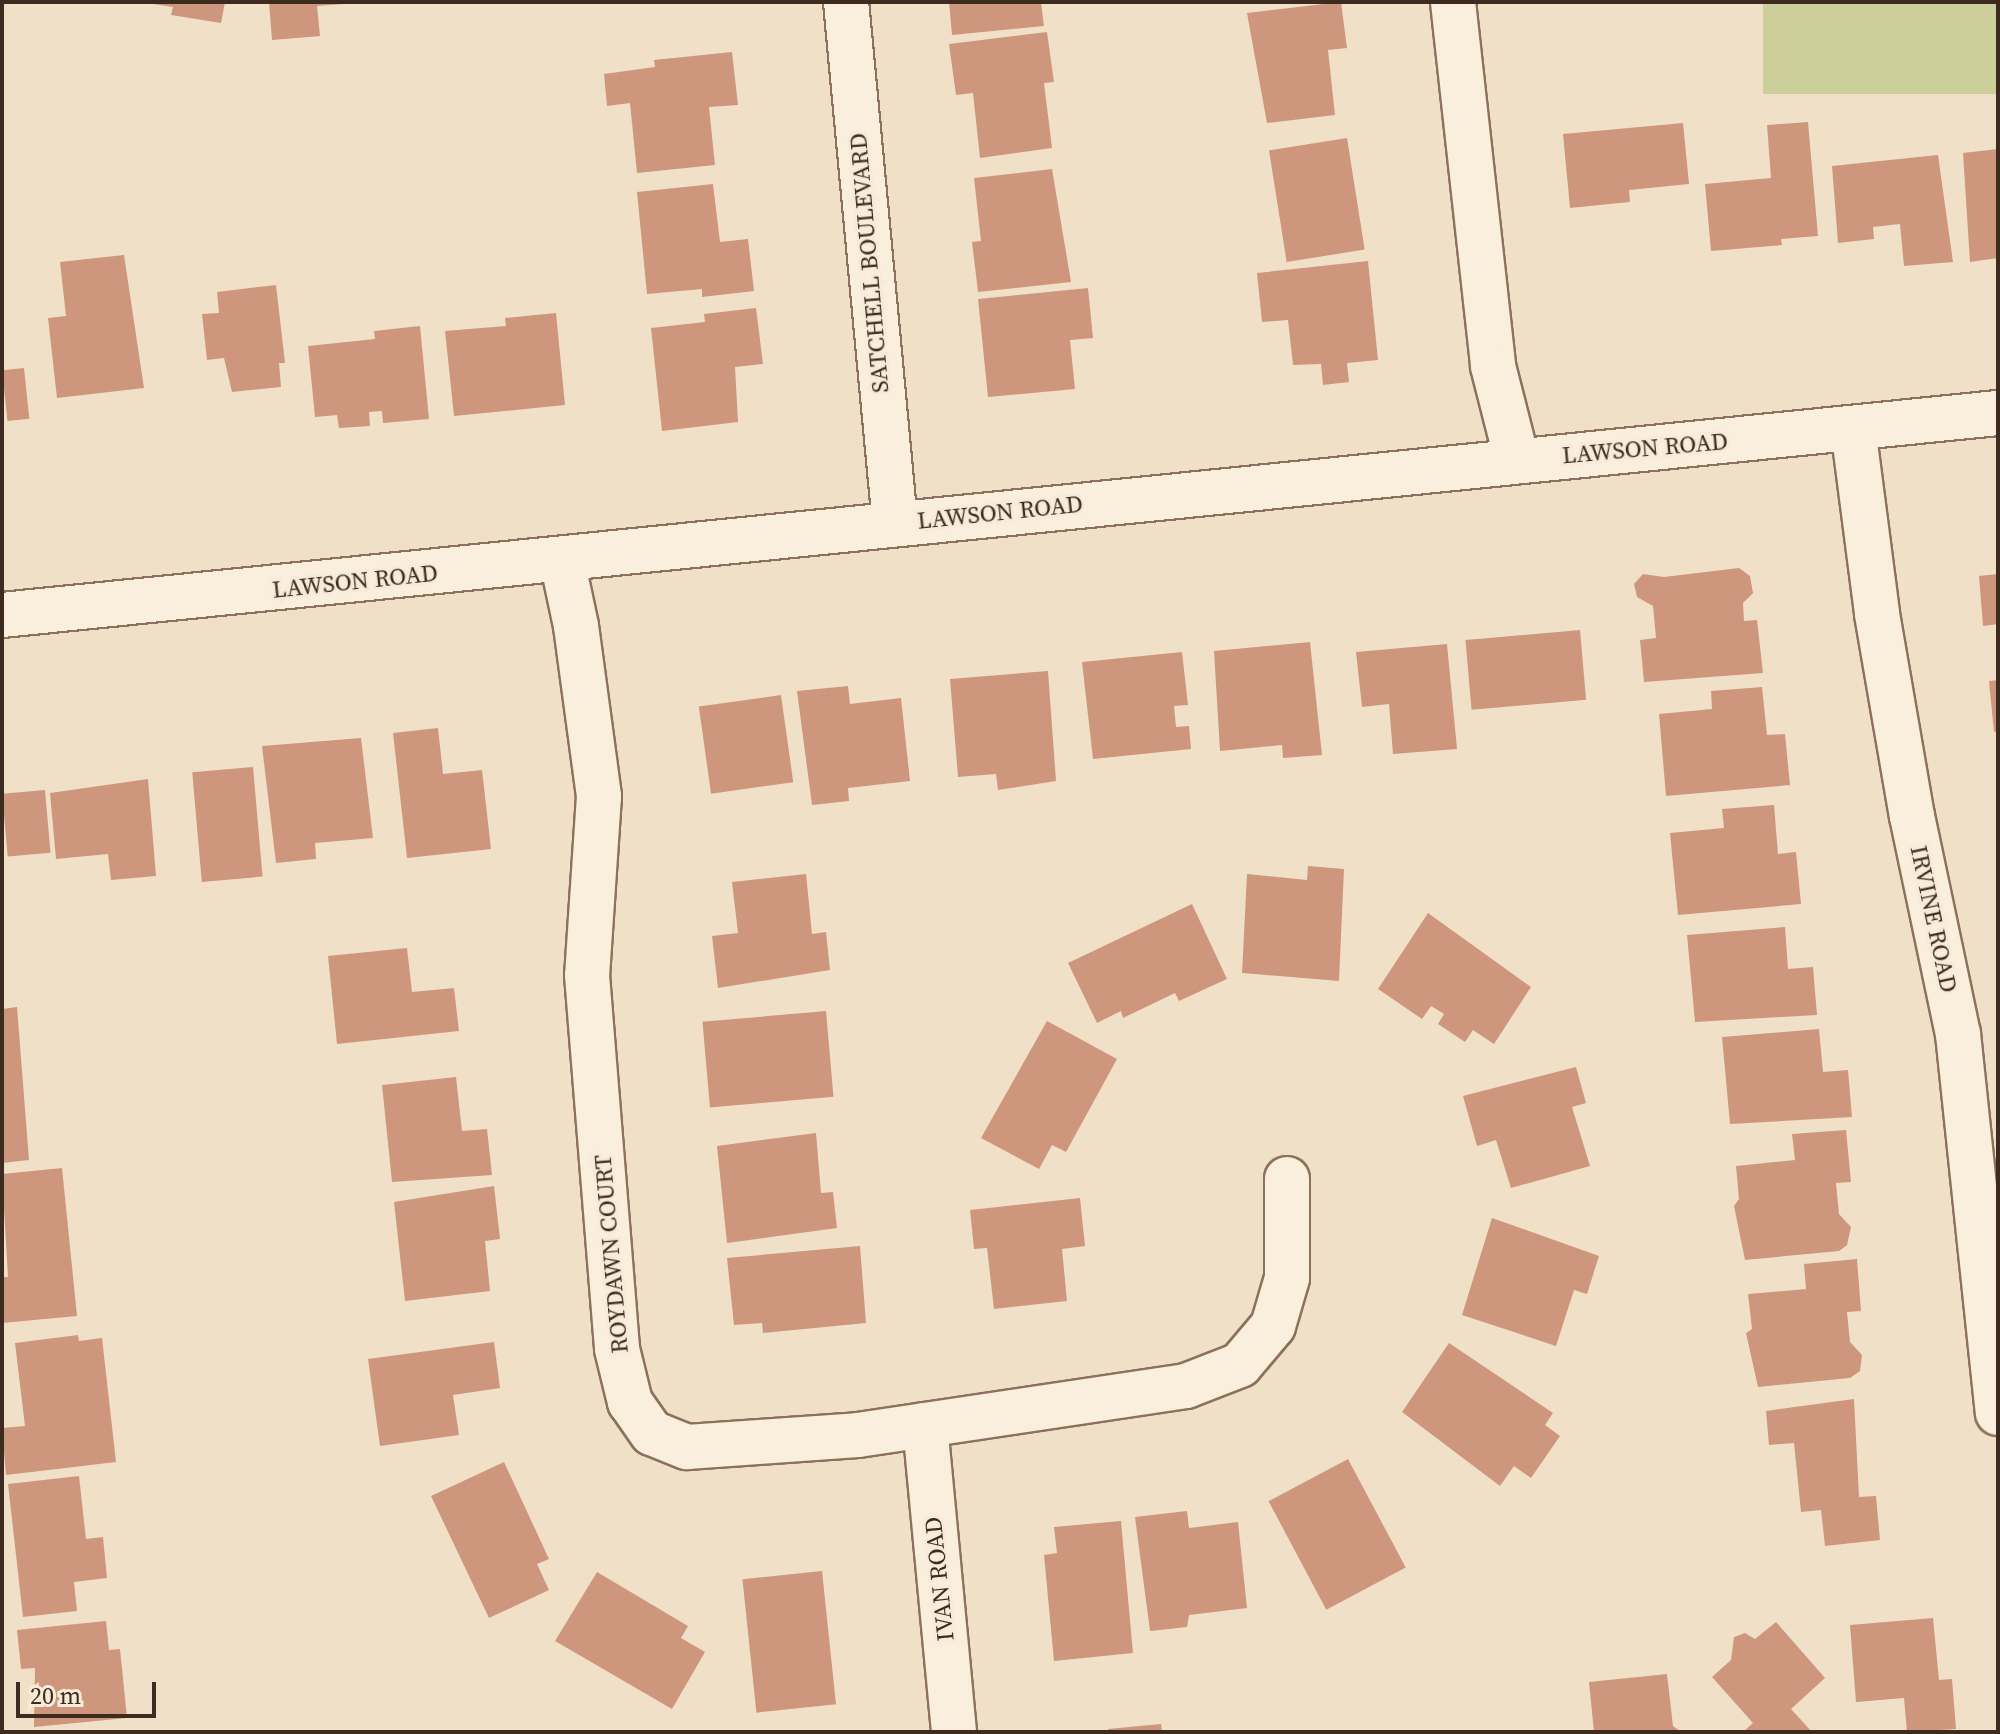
<!DOCTYPE html>
<style>
body{margin:0}
#map{position:relative;width:2000px;height:1734px;overflow:hidden;background:#f0e0c8;font-family:"Source Serif 4",serif}
div>[style]{position:absolute}
.green>*{inset:0;background:#cdcf9b;transform-origin:0 0}
.building>*{inset:0;background:#ce977d;transform-origin:0 0}
.roads{filter:drop-shadow(2px 0 #8c715c) drop-shadow(-2px 0 #8c715c) drop-shadow(0 2px #8c715c) drop-shadow(0 -2px #8c715c)}
.street>*{height:44px;margin:-22px;padding:0 22px;transform-origin:22px;border-radius:22px;background:#faeedc}
.secondary>*{height:44px;margin:-22px;padding:0 22px;transform-origin:22px;border-radius:22px;background:#faeedc}
span{translate:-50% -50%;white-space:nowrap;text-align:center;line-height:1.15;-webkit-text-stroke:6px #f7ebd8;paint-order:stroke}
.street-label{font-size:24px;color:#3d2b20}
.frame{position:absolute;inset:0;border:4px solid #3d2b20;pointer-events:none}
.scale{position:absolute;left:16px;top:1682px;width:140px;height:36px;box-sizing:border-box;border:4px solid #3d2b20;border-top:0;padding-left:10px;font-size:24px;line-height:28px;white-space:nowrap;color:#3d2b20;-webkit-text-stroke:6px #f7ebd8;paint-order:stroke}
</style>
<div id="map">
<div class="green">
<i style="left:1763px;top:2px;width:235px;height:92px"></i>
</div>
<div class="building">
<i style="clip-path:polygon(225px 2px,221px 23px,171px 15px,173px 7px,153px 4px)"></i>
<i style="clip-path:polygon(269px 2px,343px 2px,343px 4px,317px 6px,320px 36px,272px 40px)"></i>
<i style="clip-path:polygon(949px 2px,1041px 2px,1044px 26px,952px 35px)"></i>
<i style="clip-path:polygon(1341px 2px,1347px 48px,1328px 50px,1335px 115px,1267px 123px,1247px 13px)"></i>
<i style="clip-path:polygon(1047px 32px,1054px 82px,1044px 83px,1052px 148px,980px 158px,973px 93px,956px 95px,949px 44px)"></i>
<i style="clip-path:polygon(732px 52px,738px 105px,709px 107px,715px 165px,637px 173px,630px 103px,607px 106px,604px 74px,655px 67px,654px 60px)"></i>
<i style="clip-path:polygon(1808px 122px,1818px 236px,1781px 239px,1782px 245px,1711px 251px,1705px 184px,1771px 178px,1767px 125px)"></i>
<i style="clip-path:polygon(1683px 123px,1689px 184px,1629px 190px,1630px 202px,1570px 208px,1563px 134px)"></i>
<i style="left:1347px;top:138px;width:113px;height:79px;rotate:81deg"></i>
<i style="clip-path:polygon(1998px 149px,1998px 258px,1970px 262px,1963px 153px)"></i>
<i style="clip-path:polygon(1938px 155px,1953px 262px,1904px 266px,1900px 224px,1873px 227px,1874px 239px,1838px 243px,1832px 166px)"></i>
<i style="clip-path:polygon(1052px 169px,1071px 282px,978px 292px,972px 242px,981px 241px,974px 178px)"></i>
<i style="clip-path:polygon(713px 184px,720px 242px,748px 239px,754px 291px,702px 297px,702px 289px,647px 294px,637px 192px)"></i>
<i style="clip-path:polygon(124px 255px,144px 388px,57px 398px,48px 318px,66px 316px,60px 262px)"></i>
<i style="clip-path:polygon(1368px 261px,1378px 360px,1347px 363px,1349px 382px,1323px 385px,1321px 364px,1293px 365px,1288px 320px,1262px 322px,1257px 273px)"></i>
<i style="clip-path:polygon(276px 285px,285px 363px,279px 363px,281px 387px,232px 392px,224px 358px,207px 360px,202px 314px,219px 313px,217px 292px)"></i>
<i style="clip-path:polygon(1088px 288px,1093px 338px,1070px 340px,1075px 389px,988px 397px,978px 299px)"></i>
<i style="clip-path:polygon(756px 308px,763px 364px,735px 367px,738px 422px,662px 431px,651px 328px,705px 322px,704px 314px)"></i>
<i style="clip-path:polygon(556px 313px,565px 405px,454px 416px,445px 331px,506px 326px,505px 318px)"></i>
<i style="clip-path:polygon(420px 326px,429px 419px,383px 423px,382px 411px,369px 412px,370px 426px,339px 428px,337px 415px,315px 417px,308px 346px,375px 339px,374px 331px)"></i>
<i style="left:24px;top:368px;width:51px;height:22px;rotate:84deg"></i>
<i style="clip-path:polygon(1739px 568px,1750px 576px,1753px 593px,1743px 603px,1744px 621px,1757px 620px,1763px 673px,1644px 682px,1640px 640px,1656px 638px,1653px 606px,1637px 597px,1634px 584px,1643px 574px,1664px 577px)"></i>
<i style="clip-path:polygon(1998px 574px,1998px 624px,1983px 626px,1979px 576px)"></i>
<i style="left:1580px;top:630px;width:70px;height:115px;rotate:85deg"></i>
<i style="clip-path:polygon(1310px 642px,1322px 755px,1283px 758px,1282px 745px,1220px 751px,1214px 651px)"></i>
<i style="clip-path:polygon(1447px 644px,1457px 749px,1393px 754px,1389px 704px,1362px 707px,1356px 652px)"></i>
<i style="clip-path:polygon(1182px 652px,1188px 705px,1174px 706px,1176px 727px,1189px 726px,1191px 749px,1093px 759px,1082px 662px)"></i>
<i style="clip-path:polygon(1048px 671px,1056px 781px,998px 790px,996px 774px,958px 777px,950px 679px)"></i>
<i style="clip-path:polygon(1998px 680px,1998px 731px,1994px 732px,1989px 681px)"></i>
<i style="clip-path:polygon(848px 686px,850px 704px,901px 698px,910px 781px,848px 788px,849px 801px,812px 805px,797px 691px)"></i>
<i style="clip-path:polygon(1762px 687px,1767px 735px,1785px 734px,1790px 785px,1666px 796px,1659px 714px,1712px 709px,1711px 691px)"></i>
<i style="left:781px;top:695px;width:88px;height:83px;rotate:82deg"></i>
<i style="clip-path:polygon(438px 728px,443px 774px,482px 770px,491px 849px,407px 858px,393px 733px)"></i>
<i style="clip-path:polygon(361px 738px,373px 838px,315px 843px,316px 859px,276px 863px,262px 746px)"></i>
<i style="left:253px;top:767px;width:110px;height:61px;rotate:85deg"></i>
<i style="clip-path:polygon(148px 779px,156px 876px,111px 880px,108px 854px,56px 859px,50px 793px)"></i>
<i style="left:45px;top:790px;width:63px;height:43px;rotate:85deg"></i>
<i style="clip-path:polygon(1774px 805px,1778px 854px,1796px 852px,1801px 904px,1678px 915px,1670px 833px,1724px 828px,1722px 809px)"></i>
<i style="clip-path:polygon(1308px 866px,1344px 869px,1339px 981px,1242px 973px,1247px 874px,1307px 880px)"></i>
<i style="clip-path:polygon(806px 874px,812px 934px,826px 932px,830px 970px,718px 988px,712px 936px,738px 933px,732px 882px)"></i>
<i style="clip-path:polygon(1192px 904px,1227px 979px,1179px 1001px,1175px 993px,1123px 1018px,1121px 1011px,1097px 1023px,1068px 963px)"></i>
<i style="clip-path:polygon(1428px 913px,1531px 987px,1494px 1044px,1473px 1030px,1465px 1042px,1438px 1024px,1444px 1014px,1431px 1006px,1422px 1019px,1378px 989px)"></i>
<i style="clip-path:polygon(1785px 927px,1788px 969px,1813px 967px,1817px 1015px,1695px 1022px,1687px 935px)"></i>
<i style="clip-path:polygon(407px 948px,412px 992px,454px 988px,459px 1031px,337px 1044px,328px 956px)"></i>
<i style="clip-path:polygon(17px 1007px,29px 1160px,2px 1163px,2px 1009px)"></i>
<i style="left:826px;top:1011px;width:86px;height:124px;rotate:85deg"></i>
<i style="clip-path:polygon(1047px 1021px,1117px 1059px,1066px 1152px,1052px 1145px,1039px 1169px,981px 1138px)"></i>
<i style="clip-path:polygon(1819px 1029px,1823px 1072px,1848px 1070px,1852px 1117px,1730px 1124px,1722px 1037px)"></i>
<i style="clip-path:polygon(1576px 1067px,1586px 1103px,1572px 1107px,1590px 1166px,1511px 1188px,1496px 1140px,1477px 1146px,1463px 1096px)"></i>
<i style="clip-path:polygon(456px 1077px,462px 1131px,487px 1129px,492px 1175px,392px 1182px,382px 1085px)"></i>
<i style="clip-path:polygon(1846px 1130px,1851px 1182px,1836px 1183px,1839px 1214px,1851px 1227px,1847px 1245px,1839px 1251px,1745px 1260px,1734px 1206px,1739px 1199px,1736px 1166px,1795px 1160px,1792px 1134px)"></i>
<i style="clip-path:polygon(816px 1133px,821px 1193px,833px 1192px,837px 1228px,727px 1243px,717px 1146px)"></i>
<i style="clip-path:polygon(62px 1168px,77px 1316px,2px 1323px,2px 1277px,8px 1277px,2px 1174px)"></i>
<i style="clip-path:polygon(494px 1186px,500px 1239px,485px 1241px,490px 1291px,405px 1301px,394px 1202px)"></i>
<i style="clip-path:polygon(1080px 1198px,1085px 1246px,1062px 1249px,1067px 1301px,994px 1309px,987px 1248px,974px 1249px,970px 1210px)"></i>
<i style="clip-path:polygon(1492px 1218px,1599px 1256px,1587px 1294px,1574px 1290px,1556px 1346px,1462px 1315px)"></i>
<i style="clip-path:polygon(860px 1246px,866px 1323px,763px 1333px,762px 1323px,734px 1325px,727px 1258px)"></i>
<i style="clip-path:polygon(1857px 1259px,1861px 1311px,1847px 1312px,1850px 1342px,1862px 1355px,1860px 1371px,1850px 1378px,1758px 1387px,1746px 1333px,1752px 1329px,1748px 1294px,1806px 1289px,1804px 1264px)"></i>
<i style="clip-path:polygon(78px 1335px,79px 1341px,102px 1338px,116px 1462px,6px 1475px,2px 1428px,25px 1426px,15px 1343px)"></i>
<i style="clip-path:polygon(494px 1342px,500px 1388px,453px 1395px,459px 1435px,380px 1446px,368px 1359px)"></i>
<i style="clip-path:polygon(1449px 1343px,1553px 1413px,1545px 1425px,1560px 1436px,1531px 1478px,1514px 1466px,1500px 1486px,1402px 1412px)"></i>
<i style="clip-path:polygon(1854px 1399px,1859px 1497px,1876px 1496px,1880px 1540px,1825px 1546px,1821px 1510px,1801px 1512px,1794px 1443px,1769px 1445px,1766px 1411px)"></i>
<i style="left:1348px;top:1459px;width:123px;height:90px;rotate:62deg"></i>
<i style="clip-path:polygon(504px 1462px,549px 1559px,537px 1564px,549px 1590px,489px 1618px,431px 1496px)"></i>
<i style="clip-path:polygon(79px 1476px,86px 1539px,103px 1537px,107px 1578px,74px 1582px,77px 1611px,23px 1617px,8px 1484px)"></i>
<i style="clip-path:polygon(1187px 1511px,1189px 1528px,1238px 1522px,1247px 1608px,1189px 1615px,1187px 1627px,1150px 1631px,1135px 1517px)"></i>
<i style="clip-path:polygon(1121px 1521px,1133px 1653px,1054px 1661px,1044px 1555px,1057px 1553px,1054px 1527px)"></i>
<i style="left:822px;top:1571px;width:134px;height:80px;rotate:84deg"></i>
<i style="clip-path:polygon(597px 1572px,688px 1626px,681px 1638px,705px 1652px,672px 1709px,555px 1641px)"></i>
<i style="clip-path:polygon(1933px 1618px,1939px 1680px,1952px 1679px,1956px 1729px,1907px 1732px,1904px 1698px,1856px 1702px,1850px 1625px)"></i>
<i style="clip-path:polygon(106px 1621px,109px 1650px,120px 1649px,127px 1718px,34px 1727px,35px 1668px,21px 1669px,17px 1630px)"></i>
<i style="clip-path:polygon(1776px 1622px,1825px 1678px,1791px 1709px,1812px 1732px,1743px 1732px,1753px 1723px,1712px 1677px,1731px 1660px,1734px 1637px,1745px 1633px,1755px 1639px)"></i>
<i style="clip-path:polygon(1667px 1674px,1673px 1726px,1681px 1732px,1594px 1732px,1589px 1682px)"></i>
<i style="clip-path:polygon(1161px 1724px,1162px 1732px,1109px 1732px,1108px 1729px)"></i>
</div>
<div class="roads">
<div class="street">
<i style="left:846px;top:2px;width:523px;rotate:84.63deg"></i>
<i style="left:1453px;top:2px;width:366px;rotate:83.7deg"></i>
<i style="left:1493px;top:366px;width:97px;rotate:75.7deg"></i>
<i style="left:1853px;top:428px;width:188px;rotate:82.6deg"></i>
<i style="left:1877px;top:614px;width:205px;rotate:80.2deg"></i>
<i style="left:1912px;top:816px;width:223px;rotate:78.1deg"></i>
<i style="left:1958px;top:1034px;width:381px;rotate:84deg"></i>
<i style="left:562px;top:560px;width:67px;rotate:78deg"></i>
<i style="left:576px;top:626px;width:172px;rotate:82.3deg"></i>
<i style="left:599px;top:796px;width:179px;rotate:93.8deg"></i>
<i style="left:587px;top:975px;width:375px;rotate:85.4deg"></i>
<i style="left:617px;top:1349px;width:55px;rotate:76.2deg"></i>
<i style="left:630px;top:1402px;width:38px;rotate:55deg"></i>
<i style="left:652px;top:1433px;width:38px;rotate:22deg"></i>
<i style="left:687px;top:1447px;width:171px;rotate:-4deg"></i>
<i style="left:858px;top:1435px;width:332px;rotate:-8.5deg"></i>
<i style="left:1186px;top:1386px;width:58px;rotate:-21.3deg"></i>
<i style="left:1240px;top:1365px;width:51px;rotate:-49.8deg"></i>
<i style="left:1273px;top:1326px;width:50px;rotate:-73.7deg"></i>
<i style="left:1287px;top:1278px;width:99px;rotate:-90deg"></i>
<i style="left:925px;top:1425px;width:308px;rotate:84.6deg"></i>
</div>
<div class="secondary">
<i style="left:2px;top:615px;width:2006px;rotate:-5.78deg"></i>
</div>
</div>
<div class="street-label">
<span style="left:869px;top:263px;rotate:-95deg">SATCHELL BOULEVARD</span>
<span style="left:1645px;top:448px;rotate:-5deg">LAWSON ROAD</span>
<span style="left:1000px;top:512px;rotate:-6deg">LAWSON ROAD</span>
<span style="left:355px;top:581px;rotate:-6deg">LAWSON ROAD</span>
<span style="left:1934px;top:919px;rotate:78deg">IRVINE ROAD</span>
<span style="left:611px;top:1254px;rotate:-95deg">ROYDAWN COURT</span>
<span style="left:939px;top:1579px;rotate:-96deg">IVAN ROAD</span>
</div>
<div class="frame"></div>
<div class="scale">20 m</div>
</div>
